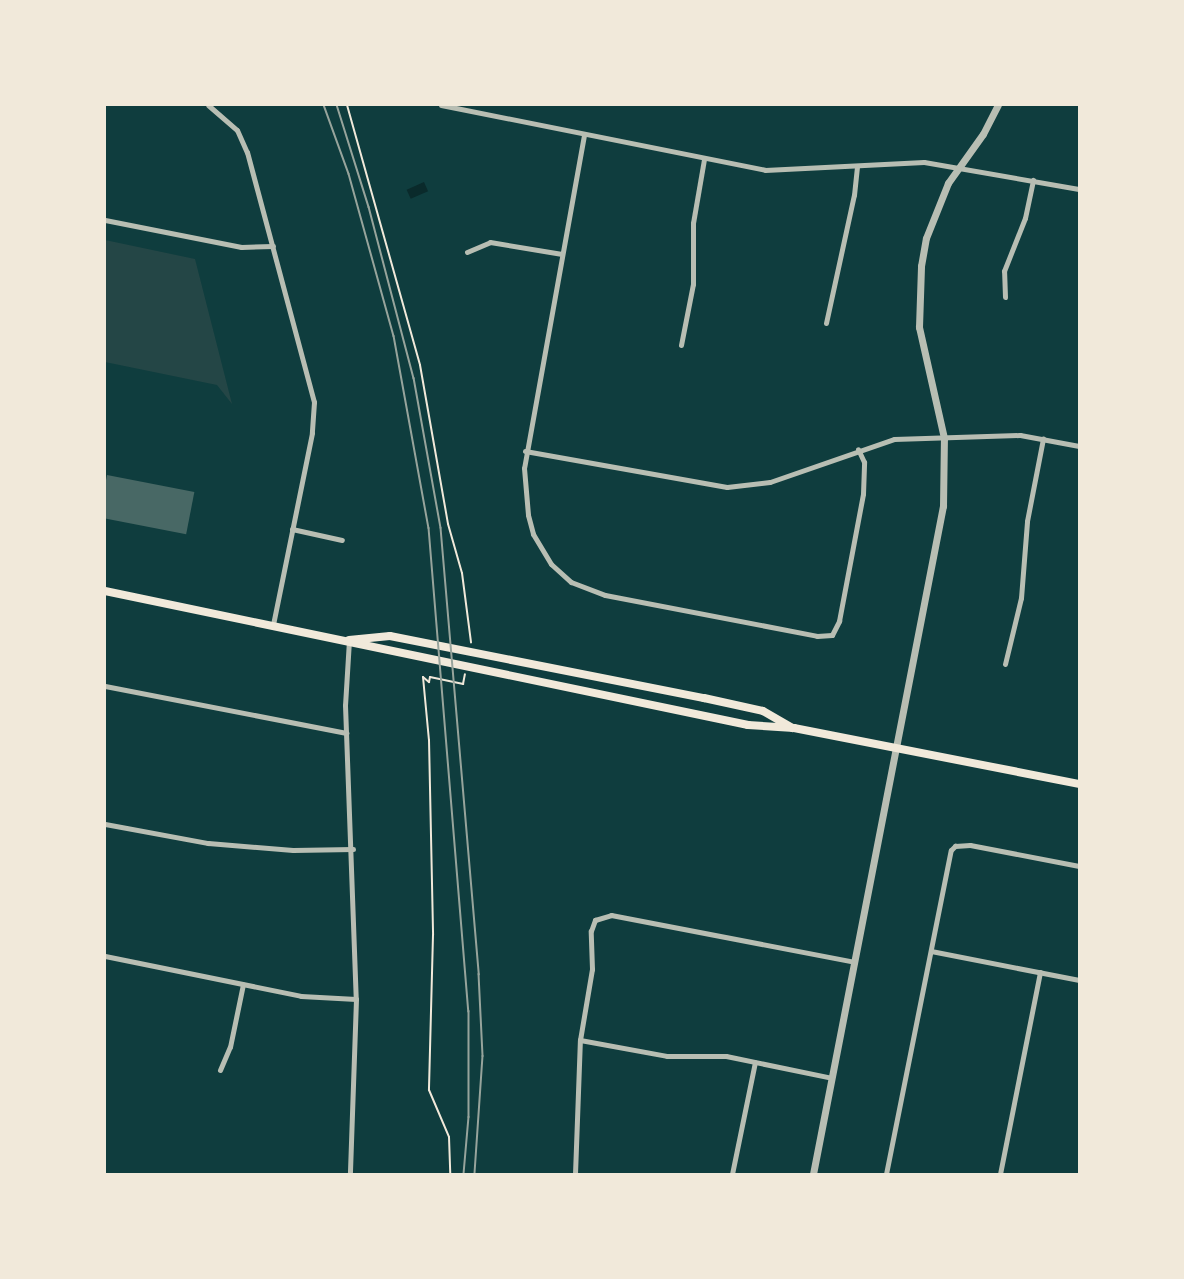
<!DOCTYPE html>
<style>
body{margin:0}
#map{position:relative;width:1184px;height:1279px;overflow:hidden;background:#0f3d3e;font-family:Montserrat,sans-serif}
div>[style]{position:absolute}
.green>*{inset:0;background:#244646}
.water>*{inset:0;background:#0a2a2b;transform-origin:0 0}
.building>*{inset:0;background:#486865;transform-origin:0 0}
.path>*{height:2px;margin:-1px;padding:0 1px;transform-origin:1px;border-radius:1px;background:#f1e9da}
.minor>*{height:5px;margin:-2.5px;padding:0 2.5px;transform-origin:2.5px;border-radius:2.5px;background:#b8beb3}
.tertiary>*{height:7px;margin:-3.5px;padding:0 3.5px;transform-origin:3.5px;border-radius:3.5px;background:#b8beb3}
.primary>*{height:8px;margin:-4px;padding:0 4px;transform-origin:4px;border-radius:4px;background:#f1e9da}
.tram>*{height:1.5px;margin:-0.75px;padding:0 0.75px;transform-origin:0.75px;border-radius:0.75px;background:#97a49c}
span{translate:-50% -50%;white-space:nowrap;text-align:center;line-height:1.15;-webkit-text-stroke:4.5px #f1e9da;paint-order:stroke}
.frame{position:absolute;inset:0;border:106px solid #f1e9da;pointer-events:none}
</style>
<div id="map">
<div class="green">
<i style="clip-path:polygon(105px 240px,195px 259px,232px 404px,217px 385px,105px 362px)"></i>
</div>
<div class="water">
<i style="left:424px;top:182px;width:10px;height:19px;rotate:66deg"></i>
</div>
<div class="building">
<i style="left:107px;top:475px;width:89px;height:43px;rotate:11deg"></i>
</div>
<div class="path">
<i style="left:347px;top:105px;width:270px;rotate:74.3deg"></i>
<i style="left:420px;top:365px;width:161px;rotate:80deg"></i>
<i style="left:448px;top:524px;width:51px;rotate:74.1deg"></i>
<i style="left:462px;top:573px;width:70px;rotate:82.6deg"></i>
<i style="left:423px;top:677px;width:8px;rotate:40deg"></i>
<i style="left:429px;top:682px;width:5px;rotate:-79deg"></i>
<i style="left:430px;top:677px;width:34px;rotate:12deg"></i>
<i style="left:463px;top:684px;width:10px;rotate:-79deg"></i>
<i style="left:423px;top:677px;width:63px;rotate:84.6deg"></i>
<i style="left:429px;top:740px;width:195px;rotate:88.8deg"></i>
<i style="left:433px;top:935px;width:155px;rotate:91.5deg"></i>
<i style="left:429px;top:1090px;width:51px;rotate:66.9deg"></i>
<i style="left:449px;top:1137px;width:37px;rotate:88deg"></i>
</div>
<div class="minor">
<i style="left:208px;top:105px;width:38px;rotate:41deg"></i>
<i style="left:237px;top:130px;width:24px;rotate:66deg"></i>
<i style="left:247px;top:152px;width:259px;rotate:75deg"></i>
<i style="left:314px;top:402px;width:31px;rotate:94deg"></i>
<i style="left:312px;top:433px;width:196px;rotate:101.5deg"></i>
<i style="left:441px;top:105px;width:330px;rotate:11.3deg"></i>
<i style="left:765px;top:170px;width:159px;rotate:-2.9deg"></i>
<i style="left:924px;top:162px;width:157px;rotate:9.9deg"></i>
<i style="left:584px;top:135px;width:338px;rotate:100.2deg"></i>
<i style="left:524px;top:468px;width:47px;rotate:85.1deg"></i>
<i style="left:528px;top:515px;width:20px;rotate:75deg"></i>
<i style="left:533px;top:534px;width:35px;rotate:59deg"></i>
<i style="left:551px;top:564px;width:27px;rotate:42deg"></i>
<i style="left:571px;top:582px;width:36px;rotate:21deg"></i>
<i style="left:605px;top:595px;width:216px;rotate:10.9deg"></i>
<i style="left:817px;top:636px;width:15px;rotate:-4deg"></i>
<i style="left:832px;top:635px;width:16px;rotate:-63deg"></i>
<i style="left:839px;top:621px;width:129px;rotate:-79.3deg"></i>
<i style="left:863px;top:494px;width:32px;rotate:-88deg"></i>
<i style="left:864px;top:462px;width:14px;rotate:-115deg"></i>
<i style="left:105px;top:220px;width:139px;rotate:11.2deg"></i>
<i style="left:241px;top:247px;width:32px;rotate:-2deg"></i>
<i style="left:467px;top:252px;width:25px;rotate:-23deg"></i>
<i style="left:490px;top:242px;width:73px;rotate:9.5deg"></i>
<i style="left:1005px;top:297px;width:26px;rotate:-92deg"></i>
<i style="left:1004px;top:271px;width:57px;rotate:-68.4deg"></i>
<i style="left:1025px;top:218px;width:39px;rotate:-78deg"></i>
<i style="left:826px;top:323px;width:131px;rotate:-77.7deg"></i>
<i style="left:854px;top:195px;width:29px;rotate:-84deg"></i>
<i style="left:681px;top:345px;width:62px;rotate:-78.9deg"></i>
<i style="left:693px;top:284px;width:61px;rotate:-90deg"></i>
<i style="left:693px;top:223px;width:65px;rotate:-80.2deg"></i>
<i style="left:525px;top:451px;width:205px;rotate:10.1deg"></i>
<i style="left:727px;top:487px;width:43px;rotate:-6.6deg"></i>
<i style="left:770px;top:482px;width:131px;rotate:-19.1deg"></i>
<i style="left:894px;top:439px;width:126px;rotate:-1.8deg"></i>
<i style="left:1020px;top:435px;width:60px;rotate:10.6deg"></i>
<i style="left:292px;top:529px;width:51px;rotate:12.4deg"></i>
<i style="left:349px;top:640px;width:65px;rotate:93.5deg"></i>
<i style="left:345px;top:705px;width:294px;rotate:87.9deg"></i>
<i style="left:356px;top:999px;width:175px;rotate:92deg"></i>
<i style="left:1005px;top:664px;width:68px;rotate:-76.4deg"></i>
<i style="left:1021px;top:598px;width:77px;rotate:-85.5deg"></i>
<i style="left:1027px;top:521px;width:84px;rotate:-79deg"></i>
<i style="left:105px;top:686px;width:246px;rotate:11deg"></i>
<i style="left:105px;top:824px;width:105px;rotate:10.5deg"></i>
<i style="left:208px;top:843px;width:85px;rotate:4.7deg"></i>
<i style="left:293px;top:850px;width:60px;rotate:-1deg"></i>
<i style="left:931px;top:951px;width:151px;rotate:11.1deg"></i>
<i style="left:105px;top:956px;width:200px;rotate:11.5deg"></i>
<i style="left:301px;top:996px;width:55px;rotate:3.1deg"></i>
<i style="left:580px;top:1040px;width:88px;rotate:10.4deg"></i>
<i style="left:667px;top:1056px;width:59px"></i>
<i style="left:726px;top:1056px;width:108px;rotate:11.7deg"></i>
<i style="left:220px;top:1070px;width:25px;rotate:-67deg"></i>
<i style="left:230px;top:1047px;width:64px;rotate:-78.3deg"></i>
<i style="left:575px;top:1174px;width:134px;rotate:-87.9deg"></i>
<i style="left:580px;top:1040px;width:72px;rotate:-80.4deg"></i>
<i style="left:592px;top:969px;width:38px;rotate:-92deg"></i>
<i style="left:591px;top:931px;width:12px;rotate:-70deg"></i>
<i style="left:595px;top:920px;width:17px;rotate:-17deg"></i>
<i style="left:611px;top:915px;width:248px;rotate:10.9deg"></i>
<i style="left:732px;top:1174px;width:114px;rotate:-78.4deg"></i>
<i style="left:886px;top:1174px;width:330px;rotate:-78.7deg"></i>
<i style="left:951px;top:850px;width:6px;rotate:-45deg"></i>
<i style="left:955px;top:846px;width:15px;rotate:-4deg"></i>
<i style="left:970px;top:845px;width:111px;rotate:10.9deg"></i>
<i style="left:1000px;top:1174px;width:206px;rotate:-78.8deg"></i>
</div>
<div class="tertiary">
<i style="left:813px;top:1174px;width:681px;rotate:-78.99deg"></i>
<i style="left:943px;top:506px;width:68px;rotate:-89.2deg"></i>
<i style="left:944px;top:438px;width:114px;rotate:-102.7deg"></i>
<i style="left:919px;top:327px;width:61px;rotate:-88.1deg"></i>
<i style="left:921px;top:266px;width:28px;rotate:-80deg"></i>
<i style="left:926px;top:238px;width:59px;rotate:-68.2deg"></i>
<i style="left:948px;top:183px;width:60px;rotate:-54.5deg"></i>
<i style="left:983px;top:134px;width:33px;rotate:-63deg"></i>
</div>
<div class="primary">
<i style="left:105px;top:591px;width:657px;rotate:11.77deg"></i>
<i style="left:748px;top:725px;width:46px;rotate:3.7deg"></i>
<i style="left:794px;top:728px;width:290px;rotate:11.1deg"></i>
<i style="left:349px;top:640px;width:41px;rotate:-5.6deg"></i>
<i style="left:390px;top:636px;width:320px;rotate:11.2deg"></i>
<i style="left:704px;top:698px;width:60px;rotate:12.4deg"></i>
<i style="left:763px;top:711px;width:34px;rotate:30deg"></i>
</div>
<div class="tram">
<i style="left:324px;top:105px;width:73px;rotate:70.1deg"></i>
<i style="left:349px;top:174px;width:168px;rotate:74.5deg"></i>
<i style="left:394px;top:336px;width:195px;rotate:79.7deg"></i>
<i style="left:429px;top:528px;width:485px;rotate:85.3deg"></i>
<i style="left:469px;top:1011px;width:106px;rotate:90deg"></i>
<i style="left:469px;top:1117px;width:57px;rotate:95deg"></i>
<i style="left:337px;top:105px;width:107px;rotate:72.6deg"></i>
<i style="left:369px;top:207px;width:177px;rotate:75.3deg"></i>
<i style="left:414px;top:378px;width:152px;rotate:79.8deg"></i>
<i style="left:441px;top:528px;width:448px;rotate:85.1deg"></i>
<i style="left:479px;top:974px;width:82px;rotate:87.2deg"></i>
<i style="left:483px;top:1056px;width:118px;rotate:93.9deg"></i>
</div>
<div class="frame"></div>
</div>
